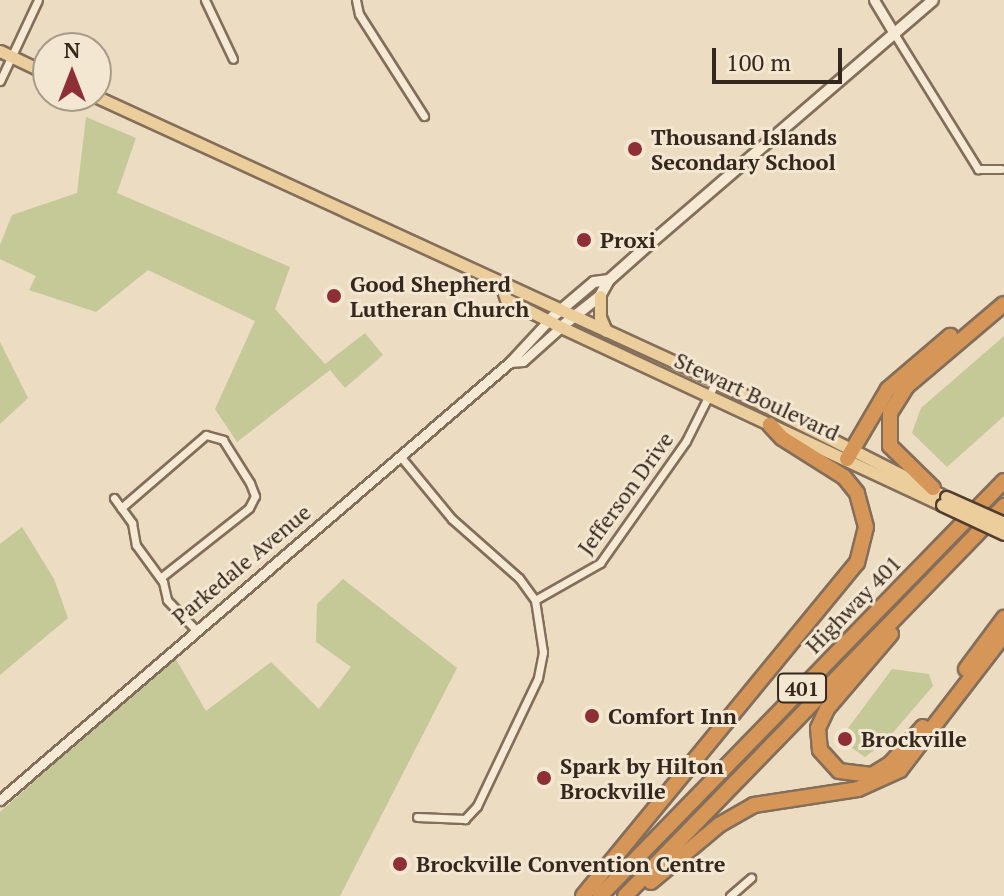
<!DOCTYPE html>
<style>
body{margin:0}
#map{position:relative;width:1004px;height:896px;overflow:hidden;background:#ebdcc2;font-family:"PT Serif",serif}
div>[style]{position:absolute}
.green>*{inset:0;background:#c5c897}
.roads{filter:drop-shadow(2px 0 #836e5b) drop-shadow(-2px 0 #836e5b) drop-shadow(0 2px #836e5b) drop-shadow(0 -2px #836e5b)}
.minor>*{height:7px;margin:-3.5px;padding:0 3.5px;transform-origin:3.5px;border-radius:3.5px;background:#f6ead5}
.tertiary>*{height:9px;margin:-4.5px;padding:0 4.5px;transform-origin:4.5px;border-radius:4.5px;background:#f6ead5}
.secondary>*{height:10px;margin:-5px;padding:0 5px;transform-origin:5px;border-radius:5px;background:#f6ead5}
.primary>*{height:11px;margin:-5.5px;padding:0 5.5px;transform-origin:5.5px;border-radius:5.5px;background:#ecce9c}
.motorway>*{height:14px;margin:-7px;padding:0 7px;transform-origin:7px;border-radius:7px;background:#d59658}
.bridges{filter:drop-shadow(2px 0 #513d2f) drop-shadow(-2px 0 #513d2f) drop-shadow(0 2px #513d2f) drop-shadow(0 -2px #513d2f)}
.primary-bridge>*{height:11px;margin:-5.5px;padding:0 5.5px;transform-origin:5.5px;border-radius:5.5px;background:#ecce9c}
.dots>*{width:22px;height:22px;translate:-50% -50%;box-sizing:border-box;border:4px solid #f3e7d1;border-radius:50%}
span{translate:-50% -50%;white-space:nowrap;text-align:center;line-height:1.15;-webkit-text-stroke:6px #f3e7d1;paint-order:stroke}
.shield-label span{padding:2px 6px;background:#f3e7d1;border:2px solid;border-radius:6px;-webkit-text-stroke-width:0}
.shield-label{font-size:20px;color:#34271e;font-weight:700}
.poi-label{font-size:22px;color:#34271e;font-weight:700}
.left{translate:0 -50%;text-align:left}
.street-label{font-size:22px;color:#34271e}
.north{position:absolute;left:32px;top:32px;width:80px;height:80px;box-sizing:border-box;background:#f3e7d1;border:2px solid #a79a89;border-radius:50%;rotate:0deg;font-size:22px;font-weight:700;line-height:32px;text-align:center;color:#34271e}
.north::after{content:'';display:block;margin:auto;width:28px;height:36px;background:#8e2f36;clip-path:polygon(50% 0,100% 100%,50% 72%,0 100%)}
.scale{position:absolute;left:712px;top:48px;width:130px;height:36px;box-sizing:border-box;border:4px solid #34271e;border-top:0;padding-left:10px;font-size:24px;line-height:28px;white-space:nowrap;color:#34271e;-webkit-text-stroke:6px #f3e7d1;paint-order:stroke}
</style>
<div id="map">
<div class="green">
<i style="clip-path:polygon(86px 117px,136px 138px,117px 193px,290px 267px,275px 309px,325px 364px,365px 333px,383px 355px,345px 388px,330px 370px,237px 442px,215px 409px,255px 321px,148px 270px,96px 312px,29px 290px,36px 276px,0 259px,0 245px,12px 215px,77px 193px)"></i>
<i style="clip-path:polygon(1004px 336px,1004px 416px,947px 467px,912px 433px,921px 408px)"></i>
<i style="clip-path:polygon(0 342px,28px 398px,0 424px)"></i>
<i style="clip-path:polygon(22px 527px,54px 579px,68px 618px,0 675px,0 544px)"></i>
<i style="clip-path:polygon(343px 579px,457px 668px,340px 896px,0 896px,0 812px,174px 656px,206px 711px,271px 662px,319px 709px,351px 667px,316px 642px,317px 604px)"></i>
<i style="clip-path:polygon(892px 669px,929px 674px,933px 686px,884px 743px,865px 757px,849px 746px,846px 731px)"></i>
</div>
<div class="roads">
<div class="minor">
<i style="left:205px;top:0;width:65px;rotate:64.6deg"></i>
<i style="left:356px;top:0;width:14px;rotate:78deg"></i>
<i style="left:359px;top:14px;width:121px;rotate:57.5deg"></i>
<i style="left:895px;top:35px;width:158px;rotate:58.2deg"></i>
<i style="left:978px;top:169px;width:23px"></i>
<i style="left:0;top:81px;width:89px;rotate:-64.9deg"></i>
<i style="left:400px;top:456px;width:82px;rotate:50.5deg"></i>
<i style="left:452px;top:519px;width:89px;rotate:41.4deg"></i>
<i style="left:519px;top:578px;width:27px;rotate:54deg"></i>
<i style="left:535px;top:600px;width:53px;rotate:81.3deg"></i>
<i style="left:543px;top:652px;width:26px;rotate:101deg"></i>
<i style="left:538px;top:678px;width:142px;rotate:115.5deg"></i>
<i style="left:477px;top:806px;width:18px;rotate:133deg"></i>
<i style="left:465px;top:819px;width:48px;rotate:-177.6deg"></i>
<i style="left:114px;top:498px;width:31px;rotate:54deg"></i>
<i style="left:132px;top:523px;width:22px;rotate:80deg"></i>
<i style="left:136px;top:545px;width:46px;rotate:53.9deg"></i>
<i style="left:163px;top:582px;width:18px;rotate:77deg"></i>
<i style="left:167px;top:600px;width:40px;rotate:46deg"></i>
<i style="left:121px;top:508px;width:112px;rotate:-40.7deg"></i>
<i style="left:206px;top:435px;width:18px;rotate:16deg"></i>
<i style="left:223px;top:440px;width:51px;rotate:57.9deg"></i>
<i style="left:250px;top:483px;width:14px;rotate:69deg"></i>
<i style="left:255px;top:496px;width:13px;rotate:117deg"></i>
<i style="left:249px;top:508px;width:113px;rotate:141.8deg"></i>
<i style="left:535px;top:600px;width:75px;rotate:-29.6deg"></i>
<i style="left:600px;top:563px;width:149px;rotate:-54.8deg"></i>
<i style="left:686px;top:441px;width:67px;rotate:-63.4deg"></i>
<i style="left:730px;top:896px;width:28px;rotate:-41deg"></i>
</div>
<div class="tertiary">
<i style="left:874px;top:0;width:41px;rotate:59deg"></i>
<i style="left:510px;top:362px;width:13px;rotate:-4deg"></i>
<i style="left:523px;top:361px;width:51px;rotate:-41.8deg"></i>
<i style="left:0;top:800px;width:672px;rotate:-40.66deg"></i>
<i style="left:510px;top:362px;width:57px;rotate:-47.1deg"></i>
</div>
<div class="secondary">
<i style="left:549px;top:320px;width:59px;rotate:-40.2deg"></i>
<i style="left:594px;top:282px;width:15px;rotate:-8deg"></i>
<i style="left:561px;top:327px;width:50px;rotate:-38.5deg"></i>
<i style="left:600px;top:296px;width:18px;rotate:-61deg"></i>
<i style="left:609px;top:280px;width:59px;rotate:-41.6deg"></i>
<i style="left:653px;top:241px;width:369px;rotate:-40.7deg"></i>
</div>
<div class="primary">
<i style="left:0;top:51px;width:53px;rotate:25.6deg"></i>
<i style="left:95px;top:96px;width:683px;rotate:24.65deg"></i>
<i style="left:716px;top:381px;width:258px;rotate:26.8deg"></i>
<i style="left:502px;top:287px;width:13px;rotate:72deg"></i>
<i style="left:506px;top:299px;width:62px;rotate:27deg"></i>
<i style="left:561px;top:327px;width:421px;rotate:25deg"></i>
<i style="left:600px;top:296px;width:21px;rotate:90deg"></i>
<i style="left:600px;top:317px;width:15px;rotate:67deg"></i>
</div>
<div class="motorway">
<i style="left:847px;top:459px;width:81px;rotate:-59.6deg"></i>
<i style="left:888px;top:389px;width:82px;rotate:-40.5deg"></i>
<i style="left:933px;top:488px;width:60px;rotate:-135.7deg"></i>
<i style="left:890px;top:446px;width:33px;rotate:-90deg"></i>
<i style="left:890px;top:413px;width:31px;rotate:-58deg"></i>
<i style="left:906px;top:387px;width:128px;rotate:-40.3deg"></i>
<i style="left:891px;top:634px;width:99px;rotate:130.5deg"></i>
<i style="left:827px;top:709px;width:21px;rotate:115deg"></i>
<i style="left:818px;top:728px;width:22px;rotate:85deg"></i>
<i style="left:820px;top:750px;width:28px;rotate:48deg"></i>
<i style="left:839px;top:771px;width:33px;rotate:7deg"></i>
<i style="left:872px;top:775px;width:22px;rotate:-32deg"></i>
<i style="left:891px;top:763px;width:48px;rotate:-48.4deg"></i>
<i style="left:966px;top:669px;width:64px;rotate:-53.3deg"></i>
<i style="left:651px;top:882px;width:89px;rotate:-40deg"></i>
<i style="left:719px;top:825px;width:40px;rotate:-29.7deg"></i>
<i style="left:754px;top:805px;width:105px;rotate:-8.7deg"></i>
<i style="left:858px;top:789px;width:46px;rotate:-24.3deg"></i>
<i style="left:900px;top:770px;width:170px;rotate:-52.4deg"></i>
<i style="left:583px;top:896px;width:431px;rotate:-50.6deg"></i>
<i style="left:857px;top:563px;width:37px;rotate:-76deg"></i>
<i style="left:866px;top:527px;width:35px;rotate:-105deg"></i>
<i style="left:857px;top:493px;width:21px;rotate:-129deg"></i>
<i style="left:844px;top:477px;width:73px;rotate:-147.8deg"></i>
<i style="left:782px;top:438px;width:18px;rotate:-133deg"></i>
<i style="left:600px;top:896px;width:579px;rotate:-45.77deg"></i>
<i style="left:625px;top:896px;width:544px;rotate:-45.82deg"></i>
</div>
</div>
<div class="bridges">
<div class="primary-bridge">
<i style="left:946px;top:497px;width:64px;rotate:24.1deg"></i>
<i style="left:942px;top:505px;width:68px;rotate:25.1deg"></i>
</div>
</div>
<div class="dots">
<i style="left:635px;top:149px;background:#8e2f36"></i>
<i style="left:584px;top:240px;background:#8e2f36"></i>
<i style="left:334px;top:296px;background:#8e2f36"></i>
<i style="left:592px;top:716px;background:#8e2f36"></i>
<i style="left:845px;top:739px;background:#8e2f36"></i>
<i style="left:544px;top:778px;background:#8e2f36"></i>
<i style="left:400px;top:864px;background:#8e2f36"></i>
</div>
<div class="shield-label">
<span style="left:802px;top:688px">401</span>
</div>
<div class="poi-label">
<span class="left" style="left:651px;top:149px">Thousand Islands<br>Secondary School</span>
<span class="left" style="left:600px;top:240px">Proxi</span>
<span class="left" style="left:350px;top:296px">Good Shepherd<br>Lutheran Church</span>
<span class="left" style="left:608px;top:716px">Comfort Inn</span>
<span class="left" style="left:861px;top:739px">Brockville</span>
<span class="left" style="left:560px;top:778px">Spark by Hilton<br>Brockville</span>
<span class="left" style="left:416px;top:864px">Brockville Convention Centre</span>
</div>
<div class="street-label">
<span style="left:757px;top:396px;rotate:25deg">Stewart Boulevard</span>
<span style="left:625px;top:493px;rotate:-54deg">Jefferson Drive</span>
<span style="left:241px;top:564px;rotate:-40deg">Parkedale Avenue</span>
<span style="left:853px;top:604px;rotate:-46deg">Highway 401</span>
</div>
<div class="north">N</div>
<div class="scale">100 m</div>
</div>
